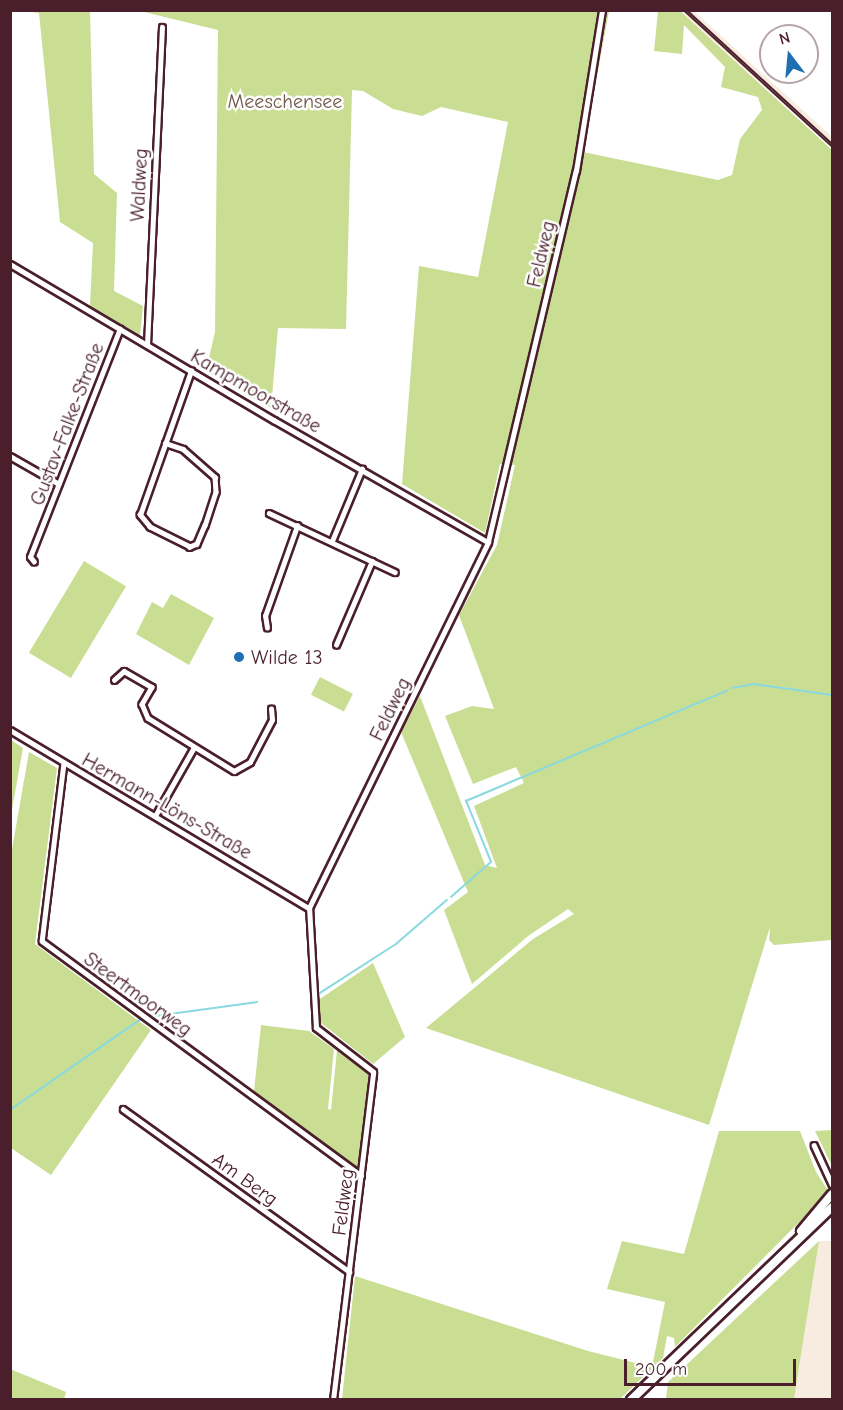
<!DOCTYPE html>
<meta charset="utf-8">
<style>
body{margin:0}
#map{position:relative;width:843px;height:1410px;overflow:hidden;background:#fff;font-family:"Comic Neue",sans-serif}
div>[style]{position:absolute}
.built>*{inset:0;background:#f8ebe0}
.green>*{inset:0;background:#c9de93;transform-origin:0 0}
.stream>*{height:1.5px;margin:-0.75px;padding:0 0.75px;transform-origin:0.75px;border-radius:0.75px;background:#88d9e0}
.roads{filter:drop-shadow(2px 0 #4a1f2b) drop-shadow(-2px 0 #4a1f2b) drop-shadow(0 2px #4a1f2b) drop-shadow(0 -2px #4a1f2b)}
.minor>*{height:4.5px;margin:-2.25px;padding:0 2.25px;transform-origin:2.25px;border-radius:2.25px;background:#fff}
.primary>*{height:8px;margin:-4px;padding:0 4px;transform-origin:4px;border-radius:4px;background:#fff}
.rail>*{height:4px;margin-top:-2px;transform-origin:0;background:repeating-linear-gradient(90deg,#fff 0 4.5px,#4a1f2b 0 9px);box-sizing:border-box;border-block:2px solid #4a1f2b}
.dots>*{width:16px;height:16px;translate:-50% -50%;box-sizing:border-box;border:3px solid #fff;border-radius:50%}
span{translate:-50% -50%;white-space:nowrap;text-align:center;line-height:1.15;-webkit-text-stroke:5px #fff;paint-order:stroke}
.park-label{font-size:20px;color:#70584a}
.street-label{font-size:20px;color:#4a1f2b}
.poi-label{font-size:20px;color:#4a1f2b}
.left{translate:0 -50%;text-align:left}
.frame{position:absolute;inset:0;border:12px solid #4a1f2b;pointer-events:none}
.north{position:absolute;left:759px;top:24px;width:60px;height:60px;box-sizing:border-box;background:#fff;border:2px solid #b7a5aa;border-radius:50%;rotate:344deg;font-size:16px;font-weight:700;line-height:24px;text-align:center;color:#4a1f2b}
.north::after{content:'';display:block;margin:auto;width:21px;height:27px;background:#1f6fb2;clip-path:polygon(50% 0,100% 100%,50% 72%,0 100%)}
.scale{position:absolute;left:624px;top:1359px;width:172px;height:27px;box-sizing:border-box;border:3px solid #4a1f2b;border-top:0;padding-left:8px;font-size:18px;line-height:21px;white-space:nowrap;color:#4a1f2b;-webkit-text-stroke:4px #fff;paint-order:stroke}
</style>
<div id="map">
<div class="built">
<i style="clip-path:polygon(680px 11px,694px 11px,832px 137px,832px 148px)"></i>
<i style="clip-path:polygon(819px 1241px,832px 1241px,832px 1399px,794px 1400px)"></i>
</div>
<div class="green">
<i style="clip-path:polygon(26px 11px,90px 11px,94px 174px,117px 193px,114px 291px,143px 306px,140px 335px,90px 306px,93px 243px,60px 222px,39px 13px)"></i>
<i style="clip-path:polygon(140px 11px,609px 11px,583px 152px,718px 180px,732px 175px,740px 139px,762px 110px,758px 97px,721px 87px,725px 67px,684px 25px,682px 54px,654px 51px,658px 11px,680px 11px,832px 150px,832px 940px,774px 945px,769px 940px,770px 927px,709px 1125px,426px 1028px,533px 939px,574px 914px,568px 909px,528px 936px,472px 984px,444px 910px,468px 892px,401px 732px,420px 696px,485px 865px,497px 868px,474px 806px,524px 783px,516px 767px,473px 784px,445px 716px,472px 706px,494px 709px,459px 615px,497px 545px,515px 465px,500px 464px,485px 533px,402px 484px,419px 266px,478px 277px,508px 122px,441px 107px,422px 116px,393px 109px,363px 91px,352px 90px,346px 329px,278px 328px,271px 408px,206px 371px,215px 332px,218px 30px)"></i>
<i style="left:84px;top:561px;width:49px;height:107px;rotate:31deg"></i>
<i style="clip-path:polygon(171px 594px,214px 618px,189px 665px,136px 634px,152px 602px,163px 608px)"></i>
<i style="left:320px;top:677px;width:37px;height:20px;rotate:27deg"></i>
<i style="clip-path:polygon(11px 740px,23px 748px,11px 815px)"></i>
<i style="clip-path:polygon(29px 752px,57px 768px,35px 944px,151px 1030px,51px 1175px,11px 1148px,11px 855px)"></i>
<i style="clip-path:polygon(373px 963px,405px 1037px,373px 1064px,320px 1022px,317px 1001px)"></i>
<i style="clip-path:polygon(261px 1025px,309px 1031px,334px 1049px,328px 1109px,331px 1110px,337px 1050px,369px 1073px,359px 1169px,254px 1091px)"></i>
<i style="clip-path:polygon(832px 1130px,832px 1166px,815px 1131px)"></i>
<i style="clip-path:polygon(719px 1131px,800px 1131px,816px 1172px,829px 1192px,675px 1347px,674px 1338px,667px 1336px,663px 1358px,620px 1399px,342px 1399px,355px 1276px,588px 1351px,652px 1367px,665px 1302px,607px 1289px,622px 1241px,684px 1254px)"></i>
<i style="clip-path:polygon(819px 1241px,794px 1399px,666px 1399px,668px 1382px)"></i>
<i style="clip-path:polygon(10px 1369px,66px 1392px,64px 1399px,11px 1399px)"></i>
</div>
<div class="stream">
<i style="left:732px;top:688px;width:22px;rotate:-10deg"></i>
<i style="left:754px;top:684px;width:79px;rotate:8deg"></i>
<i style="left:451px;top:897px;width:53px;rotate:-41.2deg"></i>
<i style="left:491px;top:862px;width:66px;rotate:-112.3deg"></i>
<i style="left:466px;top:801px;width:283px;rotate:-22.9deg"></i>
<i style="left:317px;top:995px;width:94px;rotate:-32.8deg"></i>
<i style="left:396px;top:944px;width:67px;rotate:-40.8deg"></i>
<i style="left:148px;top:1017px;width:110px;rotate:-7.8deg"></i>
<i style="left:10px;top:1110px;width:160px;rotate:-34.8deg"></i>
</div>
<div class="roads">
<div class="minor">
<i style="left:10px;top:264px;width:307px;rotate:30.6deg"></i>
<i style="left:274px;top:420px;width:246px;rotate:29.7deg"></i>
<i style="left:147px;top:345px;width:318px;rotate:-87.3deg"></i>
<i style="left:165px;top:443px;width:19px;rotate:18deg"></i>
<i style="left:183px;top:449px;width:43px;rotate:41.2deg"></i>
<i style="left:215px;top:477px;width:15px;rotate:86deg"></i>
<i style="left:216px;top:492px;width:35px;rotate:108deg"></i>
<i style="left:205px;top:525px;width:21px;rotate:113deg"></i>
<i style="left:197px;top:544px;width:8px;rotate:157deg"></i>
<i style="left:190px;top:547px;width:45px;rotate:-153.4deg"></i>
<i style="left:150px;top:527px;width:16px;rotate:-130deg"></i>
<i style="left:140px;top:515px;width:153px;rotate:-70.5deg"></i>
<i style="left:10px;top:456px;width:56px;rotate:29.7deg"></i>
<i style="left:269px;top:513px;width:139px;rotate:25.1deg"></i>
<i style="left:332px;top:541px;width:78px;rotate:-67.4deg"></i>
<i style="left:34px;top:562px;width:6px;rotate:-129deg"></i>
<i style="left:30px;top:557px;width:245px;rotate:-68.5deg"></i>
<i style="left:267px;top:628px;width:12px;rotate:-99deg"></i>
<i style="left:265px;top:616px;width:96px;rotate:-70.4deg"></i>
<i style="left:336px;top:645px;width:91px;rotate:-66.8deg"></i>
<i style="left:114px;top:680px;width:13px;rotate:-42deg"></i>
<i style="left:124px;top:671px;width:32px;rotate:30deg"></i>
<i style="left:152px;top:687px;width:20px;rotate:120deg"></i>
<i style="left:142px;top:704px;width:15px;rotate:67deg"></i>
<i style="left:148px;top:718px;width:101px;rotate:31.6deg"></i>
<i style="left:234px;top:771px;width:18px;rotate:-29deg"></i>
<i style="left:250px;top:762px;width:47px;rotate:-62.4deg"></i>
<i style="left:272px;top:720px;width:11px;rotate:-95deg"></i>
<i style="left:10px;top:730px;width:348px;rotate:30.8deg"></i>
<i style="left:64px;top:763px;width:179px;rotate:97deg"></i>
<i style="left:42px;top:941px;width:396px;rotate:36.3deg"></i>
<i style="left:155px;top:816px;width:77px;rotate:-60.4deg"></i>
<i style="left:123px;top:1109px;width:279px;rotate:35.7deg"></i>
<i style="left:814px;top:1145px;width:43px;rotate:65.2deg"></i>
<i style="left:333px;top:1400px;width:330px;rotate:-83deg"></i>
<i style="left:373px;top:1072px;width:72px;rotate:-142.3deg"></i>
<i style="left:316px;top:1028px;width:120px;rotate:-93.3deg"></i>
<i style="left:309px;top:908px;width:407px;rotate:-63.9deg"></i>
<i style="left:488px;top:542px;width:381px;rotate:-76.7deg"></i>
<i style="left:576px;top:171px;width:163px;rotate:-80.8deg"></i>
</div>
<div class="primary">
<i style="left:801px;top:1231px;width:48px;rotate:-50deg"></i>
<i style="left:631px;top:1400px;width:279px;rotate:-43.8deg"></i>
</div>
</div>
<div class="rail">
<i style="left:685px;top:10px;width:200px;rotate:42.6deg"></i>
</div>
<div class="dots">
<i style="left:239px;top:657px;background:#1f6fb2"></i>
</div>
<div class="park-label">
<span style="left:285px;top:101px">Meeschensee</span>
</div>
<div class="street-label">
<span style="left:139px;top:185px;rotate:-87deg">Waldweg</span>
<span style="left:541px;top:254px;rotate:-77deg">Feldweg</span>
<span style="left:256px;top:391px;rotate:30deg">Kampmoorstraße</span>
<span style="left:67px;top:424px;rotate:-69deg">Gustav-Falke-Straße</span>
<span style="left:390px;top:709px;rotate:-64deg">Feldweg</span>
<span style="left:167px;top:806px;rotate:30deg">Hermann-Löns-Straße</span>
<span style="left:138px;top:994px;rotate:36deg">Steertmoorweg</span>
<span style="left:245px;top:1179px;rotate:36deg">Am Berg</span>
<span style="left:343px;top:1202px;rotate:-83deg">Feldweg</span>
</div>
<div class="poi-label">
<span class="left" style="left:251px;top:657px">Wilde 13</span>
</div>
<div class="frame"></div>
<div class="north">N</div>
<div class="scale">200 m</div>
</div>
